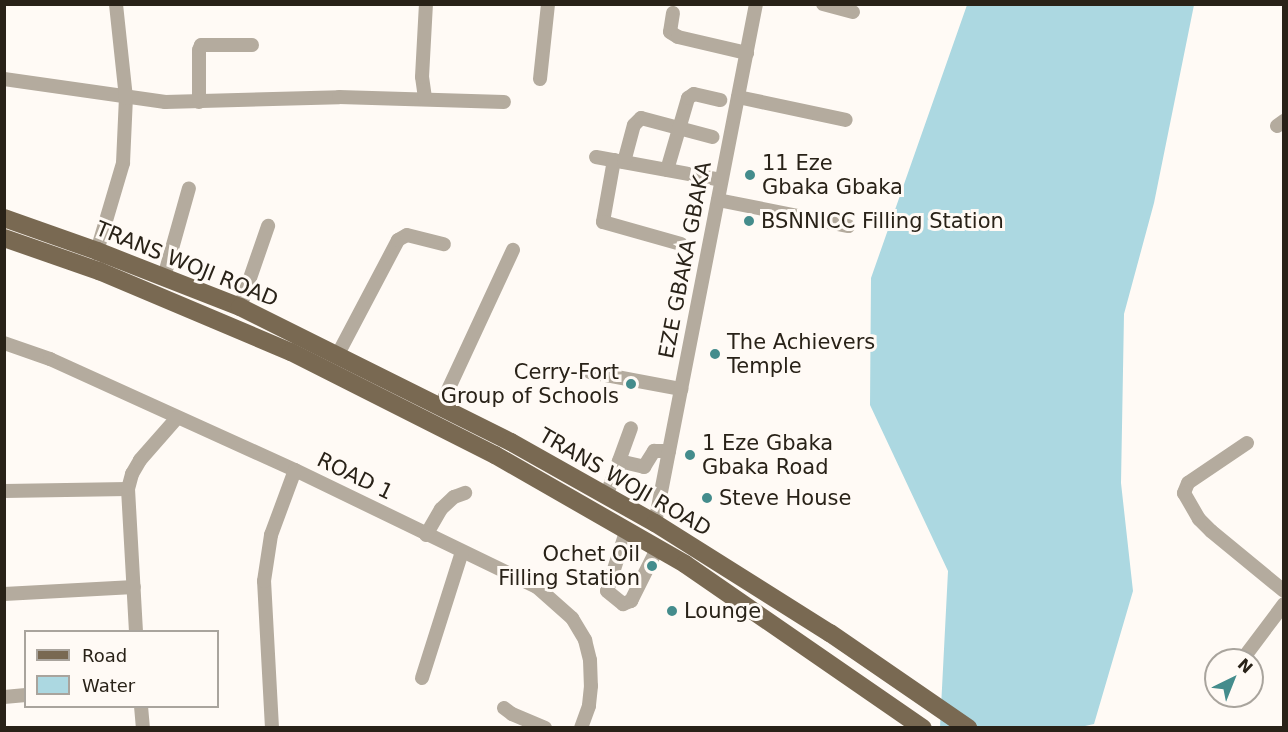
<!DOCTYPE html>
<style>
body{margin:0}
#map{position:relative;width:1288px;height:732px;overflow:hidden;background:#fffaf5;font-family:"DejaVu Sans",sans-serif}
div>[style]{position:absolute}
.water>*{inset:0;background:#acd8e1}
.minor>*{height:14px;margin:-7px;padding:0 7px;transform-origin:7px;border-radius:7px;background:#b4ab9e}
.major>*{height:18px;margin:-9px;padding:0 9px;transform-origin:9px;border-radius:9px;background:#796952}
.dots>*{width:16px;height:16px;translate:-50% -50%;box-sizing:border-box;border:3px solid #fffaf5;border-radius:50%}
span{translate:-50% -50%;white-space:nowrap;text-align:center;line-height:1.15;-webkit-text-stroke:6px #fffaf5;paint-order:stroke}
.poi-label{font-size:21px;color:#292218}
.left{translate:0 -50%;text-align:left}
.right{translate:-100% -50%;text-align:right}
.street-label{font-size:21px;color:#292218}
.frame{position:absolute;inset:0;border:6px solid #292218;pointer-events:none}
.legend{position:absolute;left:24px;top:630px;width:195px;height:78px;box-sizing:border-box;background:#fffaf5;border:2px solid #a9a49d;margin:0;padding:8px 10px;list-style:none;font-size:18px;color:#292218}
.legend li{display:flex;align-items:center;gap:12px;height:30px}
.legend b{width:30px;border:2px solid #a9a49d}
.north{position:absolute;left:1204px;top:648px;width:60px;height:60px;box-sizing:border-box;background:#fffaf5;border:2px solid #a9a49d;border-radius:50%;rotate:43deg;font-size:16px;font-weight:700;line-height:24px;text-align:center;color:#292218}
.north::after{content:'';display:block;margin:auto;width:21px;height:27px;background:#448c8c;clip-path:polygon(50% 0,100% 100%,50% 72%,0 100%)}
</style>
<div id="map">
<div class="water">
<i style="clip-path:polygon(967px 5px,1194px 5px,1154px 203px,1124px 314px,1121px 483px,1133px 591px,1094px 724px,1076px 728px,940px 727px,948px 571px,870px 405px,871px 278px)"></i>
</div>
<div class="minor">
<i style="left:823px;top:4px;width:31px;rotate:15deg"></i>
<i style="left:673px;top:13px;width:19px;rotate:99deg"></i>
<i style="left:670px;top:32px;width:9px;rotate:32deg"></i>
<i style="left:678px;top:37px;width:71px;rotate:13.1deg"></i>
<i style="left:4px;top:79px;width:163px;rotate:8.1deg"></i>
<i style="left:165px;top:102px;width:174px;rotate:-1.6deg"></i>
<i style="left:339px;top:97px;width:165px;rotate:1.7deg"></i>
<i style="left:540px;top:79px;width:75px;rotate:-83.9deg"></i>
<i style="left:738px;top:97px;width:110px;rotate:12deg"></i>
<i style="left:425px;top:98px;width:21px;rotate:-98deg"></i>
<i style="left:422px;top:77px;width:73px;rotate:-86.9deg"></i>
<i style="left:199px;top:102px;width:52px;rotate:-90deg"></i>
<i style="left:199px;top:50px;width:5px;rotate:-68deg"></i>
<i style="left:201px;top:45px;width:51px"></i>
<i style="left:1277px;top:126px;width:9px;rotate:-36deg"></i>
<i style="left:596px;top:157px;width:127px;rotate:10.4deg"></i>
<i style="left:614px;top:160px;width:63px;rotate:100.1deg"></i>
<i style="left:603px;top:222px;width:81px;rotate:15.8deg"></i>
<i style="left:624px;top:162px;width:38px;rotate:-75deg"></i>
<i style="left:634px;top:125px;width:10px;rotate:-45deg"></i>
<i style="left:641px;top:118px;width:74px;rotate:14.8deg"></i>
<i style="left:667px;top:170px;width:75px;rotate:-73.7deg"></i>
<i style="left:688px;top:98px;width:7px;rotate:-34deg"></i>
<i style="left:694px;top:94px;width:27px;rotate:13deg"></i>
<i style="left:718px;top:200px;width:133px;rotate:11.3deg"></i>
<i style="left:97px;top:251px;width:92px;rotate:-73.5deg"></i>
<i style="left:123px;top:163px;width:65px;rotate:-87.4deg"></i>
<i style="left:126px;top:98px;width:95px;rotate:-96.1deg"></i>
<i style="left:164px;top:277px;width:92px;rotate:-74.3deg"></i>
<i style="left:240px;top:307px;width:86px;rotate:-70.9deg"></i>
<i style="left:4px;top:343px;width:49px;rotate:19.2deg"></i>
<i style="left:50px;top:359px;width:269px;rotate:24.4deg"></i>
<i style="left:295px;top:470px;width:269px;rotate:25.8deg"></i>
<i style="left:537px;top:587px;width:47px;rotate:41.5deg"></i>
<i style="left:572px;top:618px;width:26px;rotate:59deg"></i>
<i style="left:585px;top:640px;width:21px;rotate:76deg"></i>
<i style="left:590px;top:660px;width:26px;rotate:88deg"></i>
<i style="left:591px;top:686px;width:20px;rotate:96deg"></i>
<i style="left:589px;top:706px;width:23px;rotate:110deg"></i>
<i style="left:338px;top:354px;width:129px;rotate:-62.2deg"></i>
<i style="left:398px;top:240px;width:10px;rotate:-29deg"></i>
<i style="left:407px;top:235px;width:38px;rotate:14deg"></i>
<i style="left:590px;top:372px;width:93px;rotate:10.6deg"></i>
<i style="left:441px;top:405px;width:171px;rotate:-65.1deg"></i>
<i style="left:1247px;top:443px;width:71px;rotate:145.9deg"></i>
<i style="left:1188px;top:483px;width:11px;rotate:112deg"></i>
<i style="left:1184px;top:493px;width:30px;rotate:60deg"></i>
<i style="left:1199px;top:519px;width:17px;rotate:45deg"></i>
<i style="left:1211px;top:531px;width:94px;rotate:39.4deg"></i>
<i style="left:619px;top:461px;width:26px;rotate:13deg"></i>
<i style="left:644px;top:467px;width:19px;rotate:-58deg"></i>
<i style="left:654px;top:451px;width:15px"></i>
<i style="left:4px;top:491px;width:124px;rotate:-0.9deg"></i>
<i style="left:607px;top:494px;width:70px;rotate:-70deg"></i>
<i style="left:655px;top:523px;width:529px;rotate:-78.99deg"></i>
<i style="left:627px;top:529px;width:65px;rotate:107.9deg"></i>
<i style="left:607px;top:591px;width:21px;rotate:39deg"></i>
<i style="left:623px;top:604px;width:9px;rotate:-21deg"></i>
<i style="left:631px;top:601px;width:60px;rotate:-63.4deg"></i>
<i style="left:426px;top:535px;width:30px;rotate:-60deg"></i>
<i style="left:441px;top:509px;width:18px;rotate:-43deg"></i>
<i style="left:454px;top:497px;width:12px;rotate:-20deg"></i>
<i style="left:4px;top:594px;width:130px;rotate:-3.1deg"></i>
<i style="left:136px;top:632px;width:143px;rotate:-93.2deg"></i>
<i style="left:128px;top:489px;width:16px;rotate:-75deg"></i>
<i style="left:132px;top:474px;width:16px;rotate:-60deg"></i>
<i style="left:140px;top:460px;width:56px;rotate:-48.6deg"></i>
<i style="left:1242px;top:660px;width:70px;rotate:-53.1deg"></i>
<i style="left:422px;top:678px;width:132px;rotate:-72.4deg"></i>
<i style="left:4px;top:697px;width:22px;rotate:-5deg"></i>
<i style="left:141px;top:706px;width:22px;rotate:85deg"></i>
<i style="left:504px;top:708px;width:10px;rotate:37deg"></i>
<i style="left:512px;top:714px;width:36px;rotate:23deg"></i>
<i style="left:272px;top:728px;width:147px;rotate:-93.1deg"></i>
<i style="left:264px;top:581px;width:47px;rotate:-81.3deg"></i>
<i style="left:271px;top:535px;width:69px;rotate:-69.7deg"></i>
</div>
<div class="major">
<i style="left:4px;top:218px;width:99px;rotate:19.5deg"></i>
<i style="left:97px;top:251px;width:154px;rotate:21.4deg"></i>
<i style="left:240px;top:307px;width:303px;rotate:26.5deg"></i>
<i style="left:511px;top:442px;width:165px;rotate:29.4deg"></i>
<i style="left:655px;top:523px;width:207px;rotate:32.2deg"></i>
<i style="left:830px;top:633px;width:168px;rotate:34.5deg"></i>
<i style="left:4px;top:238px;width:101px;rotate:19.2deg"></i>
<i style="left:99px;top:271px;width:208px;rotate:22.9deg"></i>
<i style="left:291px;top:352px;width:229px;rotate:26.8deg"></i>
<i style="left:495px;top:455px;width:219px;rotate:29.8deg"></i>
<i style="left:685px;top:564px;width:289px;rotate:34.6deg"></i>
</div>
<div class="dots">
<i style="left:750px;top:175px;background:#448c8c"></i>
<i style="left:749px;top:221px;background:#448c8c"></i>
<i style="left:715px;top:354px;background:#448c8c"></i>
<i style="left:631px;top:384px;background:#448c8c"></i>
<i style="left:690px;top:455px;background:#448c8c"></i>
<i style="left:707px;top:498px;background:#448c8c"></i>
<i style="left:652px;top:566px;background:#448c8c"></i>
<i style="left:672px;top:611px;background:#448c8c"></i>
</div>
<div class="poi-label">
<span class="left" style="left:762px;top:175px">11 Eze<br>Gbaka Gbaka</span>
<span class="left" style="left:761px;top:221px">BSNNICC Filling Station</span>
<span class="left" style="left:727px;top:354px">The Achievers<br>Temple</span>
<span class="right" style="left:619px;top:384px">Cerry-Fort<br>Group of Schools</span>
<span class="left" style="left:702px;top:455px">1 Eze Gbaka<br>Gbaka Road</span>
<span class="left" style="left:719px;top:498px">Steve House</span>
<span class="right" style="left:640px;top:566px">Ochet Oil<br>Filling Station</span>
<span class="left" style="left:684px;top:611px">Lounge</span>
</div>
<div class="street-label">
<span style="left:685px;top:260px;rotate:-79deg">EZE GBAKA GBAKA</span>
<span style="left:187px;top:264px;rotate:22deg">TRANS WOJI ROAD</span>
<span style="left:355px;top:476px;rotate:26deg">ROAD 1</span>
<span style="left:625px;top:482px;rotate:30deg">TRANS WOJI ROAD</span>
</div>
<div class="frame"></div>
<ul class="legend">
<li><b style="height:8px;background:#796952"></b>Road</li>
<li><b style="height:16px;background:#acd8e1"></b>Water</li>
</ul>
<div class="north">N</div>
</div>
